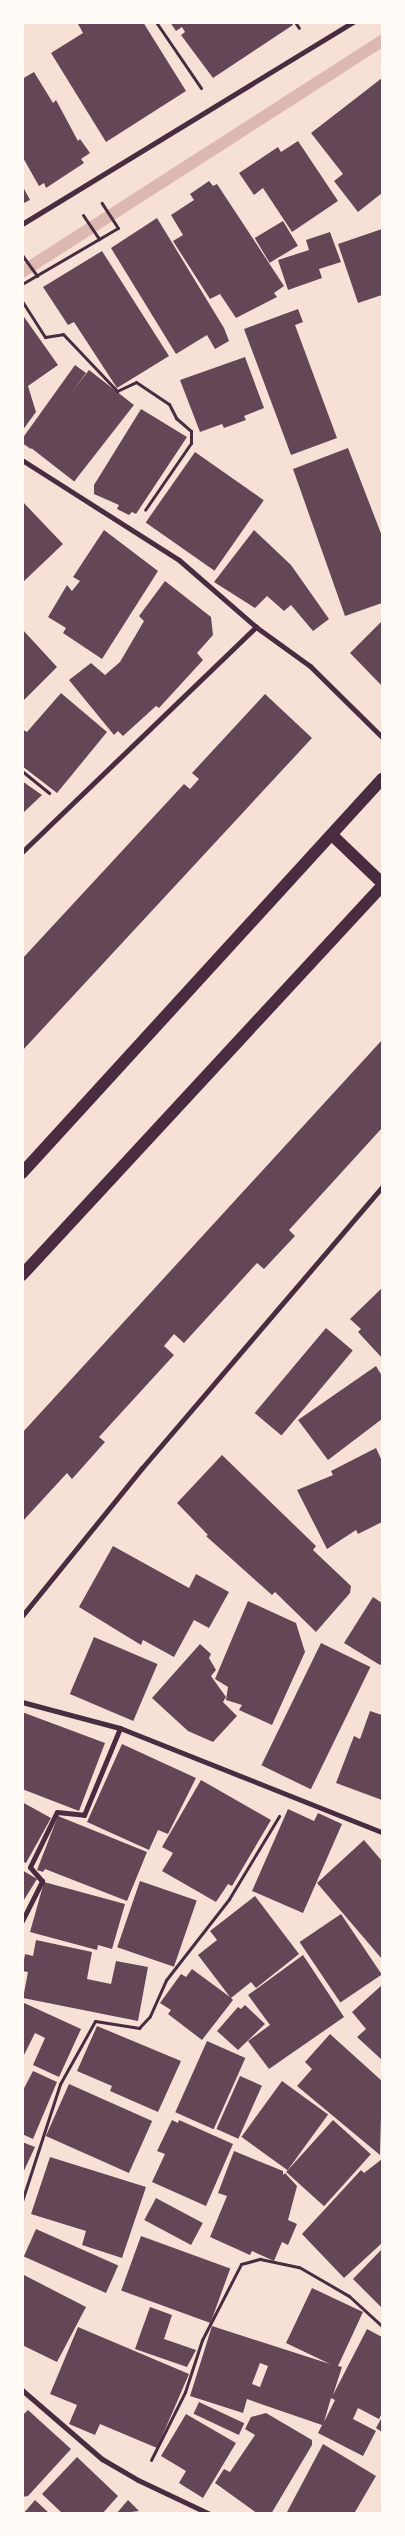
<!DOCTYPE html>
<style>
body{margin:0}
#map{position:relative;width:405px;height:2536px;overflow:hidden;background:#f7e1d7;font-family:Montserrat,sans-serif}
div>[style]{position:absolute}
.stream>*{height:12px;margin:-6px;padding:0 6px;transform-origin:6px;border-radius:6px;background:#dcb8b0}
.building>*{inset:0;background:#644757;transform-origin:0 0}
.path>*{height:3px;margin:-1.5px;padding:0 1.5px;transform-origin:1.5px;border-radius:1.5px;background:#4a2c40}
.minor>*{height:5px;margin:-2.5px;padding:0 2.5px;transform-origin:2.5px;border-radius:2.5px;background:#4a2c40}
.primary>*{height:12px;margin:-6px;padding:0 6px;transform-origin:6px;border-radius:6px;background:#4a2c40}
span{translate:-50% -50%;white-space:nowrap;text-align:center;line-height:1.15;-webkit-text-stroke:4px #fffaf5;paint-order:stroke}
.frame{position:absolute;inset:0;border:24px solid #fffaf5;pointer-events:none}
</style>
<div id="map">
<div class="stream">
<i style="left:22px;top:272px;width:428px;rotate:-32.7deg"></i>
</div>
<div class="building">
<i style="clip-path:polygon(77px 22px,143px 22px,186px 91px,106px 142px,51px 53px,83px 33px)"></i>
<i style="clip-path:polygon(170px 22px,291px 22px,293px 25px,213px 78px,181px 35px,185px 32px,182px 27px,176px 31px)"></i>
<i style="clip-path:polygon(34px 72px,53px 103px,56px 100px,78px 141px,80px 139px,90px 153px,81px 159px,84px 163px,46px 188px,44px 183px,39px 186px,22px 156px,22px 79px)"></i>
<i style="clip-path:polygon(382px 78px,382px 193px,358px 212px,334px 181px,343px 174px,311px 133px)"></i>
<i style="clip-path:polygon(298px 141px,338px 201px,292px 232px,263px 188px,254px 195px,239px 173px,278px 147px,281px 152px)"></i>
<i style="clip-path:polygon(209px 181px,213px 186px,217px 184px,284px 286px,274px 293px,277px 297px,236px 318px,220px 294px,210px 299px,173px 241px,183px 235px,171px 215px,194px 200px,190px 194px)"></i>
<i style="clip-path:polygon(22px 185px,30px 200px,22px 204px)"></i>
<i style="clip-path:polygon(157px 218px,224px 328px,229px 341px,215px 349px,207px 335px,176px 354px,111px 248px)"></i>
<i style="left:283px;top:221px;width:29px;height:33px;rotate:59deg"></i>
<i style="clip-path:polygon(382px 229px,382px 295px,358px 303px,338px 244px)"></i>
<i style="clip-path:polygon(330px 232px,341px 262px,319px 269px,322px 278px,288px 290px,278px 260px,309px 250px,306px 240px)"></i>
<i style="clip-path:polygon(102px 251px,169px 356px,117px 388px,74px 322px,68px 325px,43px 287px)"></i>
<i style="clip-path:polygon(298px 309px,303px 322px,295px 325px,337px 438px,291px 455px,244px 329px)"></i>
<i style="clip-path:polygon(22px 314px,58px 365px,28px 386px,36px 412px,22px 431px)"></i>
<i style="clip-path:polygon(245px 357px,264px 408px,244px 416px,246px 420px,224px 428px,222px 424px,200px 432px,180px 380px)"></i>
<i style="clip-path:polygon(75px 365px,86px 373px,31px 449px,22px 443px,22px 439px)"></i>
<i style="left:89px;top:370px;width:57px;height:97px;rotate:38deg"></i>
<i style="clip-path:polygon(141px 409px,187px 437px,136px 514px,132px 512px,129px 515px,117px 509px,119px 505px,94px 494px,94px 485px)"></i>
<i style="clip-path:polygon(348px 448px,382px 536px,382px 603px,345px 616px,293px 469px)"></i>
<i style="left:195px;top:452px;width:84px;height:86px;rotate:35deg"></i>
<i style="clip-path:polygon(22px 501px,63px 544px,22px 583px)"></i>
<i style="clip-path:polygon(104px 530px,158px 571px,102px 659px,63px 633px,66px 628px,48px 617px,67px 585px,72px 591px,80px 581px,73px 577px)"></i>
<i style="clip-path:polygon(254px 530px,291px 565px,329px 619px,313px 631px,291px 605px,284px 611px,267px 596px,255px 608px,214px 582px)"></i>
<i style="clip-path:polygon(165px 581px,211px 617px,213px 635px,197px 653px,203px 660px,159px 708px,156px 706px,123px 736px,118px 731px,114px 735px,69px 680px,91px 663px,105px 675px,120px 662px,144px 621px,139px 616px)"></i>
<i style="clip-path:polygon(382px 621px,382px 686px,350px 653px)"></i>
<i style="clip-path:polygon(22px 629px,57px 667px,22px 702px)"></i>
<i style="clip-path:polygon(61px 693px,107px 732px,57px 793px,22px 766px,22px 729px,27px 732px)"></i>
<i style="clip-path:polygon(265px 694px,312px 738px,22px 1051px,22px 959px,184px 784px,190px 789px,199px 779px,192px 773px)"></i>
<i style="clip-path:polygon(22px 781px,42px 795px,22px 814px)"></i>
<i style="clip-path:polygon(382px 1040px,382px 1128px,289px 1230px,295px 1236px,264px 1269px,257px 1263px,184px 1343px,174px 1334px,164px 1346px,174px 1355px,99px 1437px,105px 1442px,72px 1479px,67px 1473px,22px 1522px,22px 1433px)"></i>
<i style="clip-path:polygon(382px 1288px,382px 1358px,358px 1332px,361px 1329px,350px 1319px)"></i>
<i style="left:326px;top:1328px;width:35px;height:111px;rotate:40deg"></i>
<i style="clip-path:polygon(376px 1366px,382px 1376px,382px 1419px,328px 1460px,298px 1420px)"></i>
<i style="clip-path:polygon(376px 1448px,382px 1461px,382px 1522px,358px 1534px,356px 1530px,327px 1549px,297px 1490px,333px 1475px,331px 1471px)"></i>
<i style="clip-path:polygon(222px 1455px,316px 1546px,313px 1550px,351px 1586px,350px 1593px,316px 1632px,275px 1592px,272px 1595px,206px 1536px,208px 1535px,177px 1503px)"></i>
<i style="clip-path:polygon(113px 1546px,189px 1588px,196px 1574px,229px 1592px,209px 1628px,194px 1620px,174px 1657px,143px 1640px,141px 1645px,79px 1607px)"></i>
<i style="clip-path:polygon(373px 1597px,382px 1603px,382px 1663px,380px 1665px,344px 1643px)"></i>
<i style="clip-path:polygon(248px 1601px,296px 1623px,305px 1652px,272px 1725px,239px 1710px,242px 1705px,226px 1700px,228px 1687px,215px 1679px)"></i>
<i style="left:94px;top:1637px;width:69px;height:62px;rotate:23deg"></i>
<i style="left:321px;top:1643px;width:55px;height:136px;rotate:26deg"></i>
<i style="clip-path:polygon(200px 1644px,211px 1654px,209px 1658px,216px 1670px,211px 1676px,226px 1697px,223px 1702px,237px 1716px,213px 1742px,188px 1731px,152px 1698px)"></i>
<i style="clip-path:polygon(370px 1711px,382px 1715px,382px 1800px,336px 1783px,354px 1736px,360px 1739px)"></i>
<i style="clip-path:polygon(22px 1712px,105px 1743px,79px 1811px,22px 1789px)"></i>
<i style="clip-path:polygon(122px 1744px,196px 1778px,168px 1834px,158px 1830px,149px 1850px,87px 1822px)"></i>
<i style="clip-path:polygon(201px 1780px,271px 1820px,232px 1886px,228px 1884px,216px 1902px,162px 1871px,173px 1853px,162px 1847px)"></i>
<i style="clip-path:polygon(22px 1802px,51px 1818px,26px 1863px,22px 1861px)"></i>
<i style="clip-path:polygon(288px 1809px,314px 1821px,318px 1813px,342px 1824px,303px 1913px,252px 1891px)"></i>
<i style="clip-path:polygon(58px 1816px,147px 1852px,127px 1901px,45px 1869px,43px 1872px,37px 1870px)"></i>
<i style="clip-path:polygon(364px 1840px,382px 1861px,382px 1959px,317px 1883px)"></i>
<i style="clip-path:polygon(22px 1870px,37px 1879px,22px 1903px)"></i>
<i style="left:140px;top:1881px;width:60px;height:70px;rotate:19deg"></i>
<i style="clip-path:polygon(44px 1882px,125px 1904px,112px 1949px,98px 1945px,97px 1950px,30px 1932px)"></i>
<i style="clip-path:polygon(255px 1896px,299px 1954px,256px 1988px,251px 1982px,231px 1998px,233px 2000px,202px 2040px,168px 2014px,171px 2010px,160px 2003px,181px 1974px,186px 1977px,192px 1969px,230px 1997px,198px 1955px,217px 1940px,210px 1931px)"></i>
<i style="left:341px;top:1914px;width:73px;height:50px;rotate:56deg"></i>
<i style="clip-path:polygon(36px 1940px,92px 1952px,87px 1979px,111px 1984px,116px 1961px,148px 1967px,138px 2021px,23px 1998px,28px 1972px,22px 1971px,25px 1954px,33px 1956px)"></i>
<i style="clip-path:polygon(303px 1955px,344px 2017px,269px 2069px,248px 2041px,270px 2025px,248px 1995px)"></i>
<i style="clip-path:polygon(382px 1985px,382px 2060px,357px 2037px,366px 2029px,352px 2012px)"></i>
<i style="clip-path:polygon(22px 2002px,81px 2029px,59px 2077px,33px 2065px,45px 2038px,35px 2033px,22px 2059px)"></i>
<i style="clip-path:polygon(245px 2005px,265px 2024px,238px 2050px,217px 2031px,238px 2007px,241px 2009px)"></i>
<i style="clip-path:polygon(97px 2026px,181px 2061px,158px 2112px,110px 2091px,112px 2086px,77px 2071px)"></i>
<i style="clip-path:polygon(330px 2034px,382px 2081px,380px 2155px,297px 2086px,312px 2069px,305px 2062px)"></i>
<i style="left:207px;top:2041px;width:42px;height:78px;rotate:24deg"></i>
<i style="clip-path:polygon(33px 2071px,57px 2082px,33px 2139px,22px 2134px,22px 2092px)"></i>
<i style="left:240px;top:2076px;width:24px;height:58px;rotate:24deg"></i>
<i style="left:282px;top:2081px;width:57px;height:69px;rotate:36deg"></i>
<i style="left:69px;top:2084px;width:91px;height:57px;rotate:24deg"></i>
<i style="clip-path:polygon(172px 2120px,178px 2123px,179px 2120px,233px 2144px,206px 2206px,152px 2182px,165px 2154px,157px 2151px)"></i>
<i style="left:333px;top:2120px;width:51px;height:70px;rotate:42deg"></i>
<i style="clip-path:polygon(22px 2142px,35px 2147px,22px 2175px)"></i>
<i style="clip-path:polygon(234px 2151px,283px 2171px,283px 2175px,285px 2173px,297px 2186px,288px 2220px,297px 2224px,288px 2245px,282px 2242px,274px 2261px,252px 2251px,250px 2255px,210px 2237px,227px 2196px,218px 2193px)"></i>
<i style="clip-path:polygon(50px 2157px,146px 2187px,122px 2258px,82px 2245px,86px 2231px,31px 2214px)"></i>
<i style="clip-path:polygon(382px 2159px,382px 2243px,344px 2278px,302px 2234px,361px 2170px,364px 2173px)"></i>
<i style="left:156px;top:2198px;width:53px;height:25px;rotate:28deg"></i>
<i style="left:36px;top:2229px;width:90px;height:30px;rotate:24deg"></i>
<i style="left:141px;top:2236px;width:95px;height:58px;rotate:20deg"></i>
<i style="clip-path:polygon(382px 2249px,382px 2308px,353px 2279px)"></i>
<i style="clip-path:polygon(22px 2274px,86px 2307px,57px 2362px,22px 2345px)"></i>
<i style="clip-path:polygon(evenodd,312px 2288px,363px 2312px,338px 2366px,342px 2367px,333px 2395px,367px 2329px,382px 2337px,382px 2413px,379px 2419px,358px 2408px,353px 2419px,376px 2431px,363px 2456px,318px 2433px,322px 2425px,258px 2403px,247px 2399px,243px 2413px,190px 2396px,212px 2326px,330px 2364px,286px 2343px,312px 2288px,260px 2363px,268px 2366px,260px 2387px,252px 2384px,260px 2363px,312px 2288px,331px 2398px,335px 2400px,324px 2422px,331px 2398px)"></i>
<i style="clip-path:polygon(150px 2307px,172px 2315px,164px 2339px,196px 2350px,187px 2367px,135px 2349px)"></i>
<i style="clip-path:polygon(78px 2327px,189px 2374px,157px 2448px,100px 2424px,95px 2435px,69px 2424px,77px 2405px,50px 2394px)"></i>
<i style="left:199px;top:2402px;width:50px;height:13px;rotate:25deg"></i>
<i style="clip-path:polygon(28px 2410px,71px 2449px,28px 2496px,22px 2497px,22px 2416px)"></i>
<i style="clip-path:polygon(266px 2413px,312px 2440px,312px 2445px,271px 2514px,258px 2514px,215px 2483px,224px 2469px,230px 2472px,255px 2435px,245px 2429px,251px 2417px)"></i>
<i style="clip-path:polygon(186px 2414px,236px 2443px,203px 2498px,179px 2483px,186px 2471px,161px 2456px)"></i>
<i style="clip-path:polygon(382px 2417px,382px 2432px,376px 2428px)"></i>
<i style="clip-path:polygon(323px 2444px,376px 2476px,355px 2512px,286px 2514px)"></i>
<i style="clip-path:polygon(77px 2457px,118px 2496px,102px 2514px,63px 2514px,42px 2494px)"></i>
<i style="clip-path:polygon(35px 2500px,50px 2514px,23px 2514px)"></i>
<i style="clip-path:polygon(128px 2500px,139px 2511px,116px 2514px)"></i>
</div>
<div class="path">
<i style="left:156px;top:22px;width:80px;rotate:55.7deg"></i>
<i style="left:295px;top:22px;width:7px;rotate:56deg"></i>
<i style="left:83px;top:215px;width:29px;rotate:56deg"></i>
<i style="left:22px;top:255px;width:26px;rotate:54deg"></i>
<i style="left:22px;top:284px;width:111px;rotate:-30.3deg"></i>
<i style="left:118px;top:228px;width:30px;rotate:-123deg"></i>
<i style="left:22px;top:301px;width:43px;rotate:57.4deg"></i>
<i style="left:45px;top:337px;width:18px;rotate:-9deg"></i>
<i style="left:63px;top:334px;width:79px;rotate:46.5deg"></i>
<i style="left:117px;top:391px;width:21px;rotate:-25deg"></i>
<i style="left:136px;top:382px;width:40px;rotate:34deg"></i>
<i style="left:169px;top:404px;width:16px;rotate:63deg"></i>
<i style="left:176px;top:418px;width:20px;rotate:41deg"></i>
<i style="left:191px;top:431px;width:12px;rotate:90deg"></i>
<i style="left:191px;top:443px;width:81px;rotate:124.5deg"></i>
<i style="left:22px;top:771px;width:35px;rotate:39deg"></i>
<i style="left:22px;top:2201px;width:123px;rotate:-72deg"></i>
<i style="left:60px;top:2084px;width:72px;rotate:-60.9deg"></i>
<i style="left:95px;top:2021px;width:45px;rotate:9deg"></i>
<i style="left:139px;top:2028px;width:16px;rotate:-47deg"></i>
<i style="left:150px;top:2016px;width:39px;rotate:-66deg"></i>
<i style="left:166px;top:1980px;width:103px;rotate:-52.1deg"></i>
<i style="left:229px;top:1899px;width:97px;rotate:-58.9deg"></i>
<i style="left:151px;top:2460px;width:76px;rotate:-63.4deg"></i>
<i style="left:185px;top:2392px;width:55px;rotate:-71.9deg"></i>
<i style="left:202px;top:2340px;width:85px;rotate:-62.8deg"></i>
<i style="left:241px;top:2264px;width:20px;rotate:-15deg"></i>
<i style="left:260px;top:2259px;width:40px;rotate:12deg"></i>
<i style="left:299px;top:2267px;width:58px;rotate:30.1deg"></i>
<i style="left:349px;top:2296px;width:45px;rotate:42.3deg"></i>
</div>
<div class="minor">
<i style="left:22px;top:224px;width:388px;rotate:-31.4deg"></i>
<i style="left:22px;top:460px;width:186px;rotate:32.5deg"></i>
<i style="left:179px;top:560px;width:102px;rotate:41deg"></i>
<i style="left:256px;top:627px;width:67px;rotate:35.8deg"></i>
<i style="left:310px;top:666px;width:101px;rotate:44.6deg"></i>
<i style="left:22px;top:852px;width:325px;rotate:-43.9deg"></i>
<i style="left:22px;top:1616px;width:191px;rotate:-51deg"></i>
<i style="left:142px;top:1468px;width:370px;rotate:-49.5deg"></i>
<i style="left:22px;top:1702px;width:101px;rotate:14.9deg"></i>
<i style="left:120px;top:1728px;width:282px;rotate:21.7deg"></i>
<i style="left:22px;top:1921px;width:45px;rotate:-63.4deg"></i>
<i style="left:42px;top:1881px;width:18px;rotate:-131deg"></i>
<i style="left:30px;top:1867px;width:61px;rotate:-63.9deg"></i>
<i style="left:57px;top:1812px;width:27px;rotate:6deg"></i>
<i style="left:84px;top:1815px;width:94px;rotate:-67.5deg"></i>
<i style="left:22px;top:2390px;width:106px;rotate:40.8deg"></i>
<i style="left:102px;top:2459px;width:42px;rotate:30.3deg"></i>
<i style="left:138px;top:2480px;width:80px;rotate:25.3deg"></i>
</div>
<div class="primary">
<i style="left:332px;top:835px;width:69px;rotate:43.8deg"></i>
<i style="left:22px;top:1173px;width:534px;rotate:-47.58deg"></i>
<i style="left:22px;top:1275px;width:530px;rotate:-47.22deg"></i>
</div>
<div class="frame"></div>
</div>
